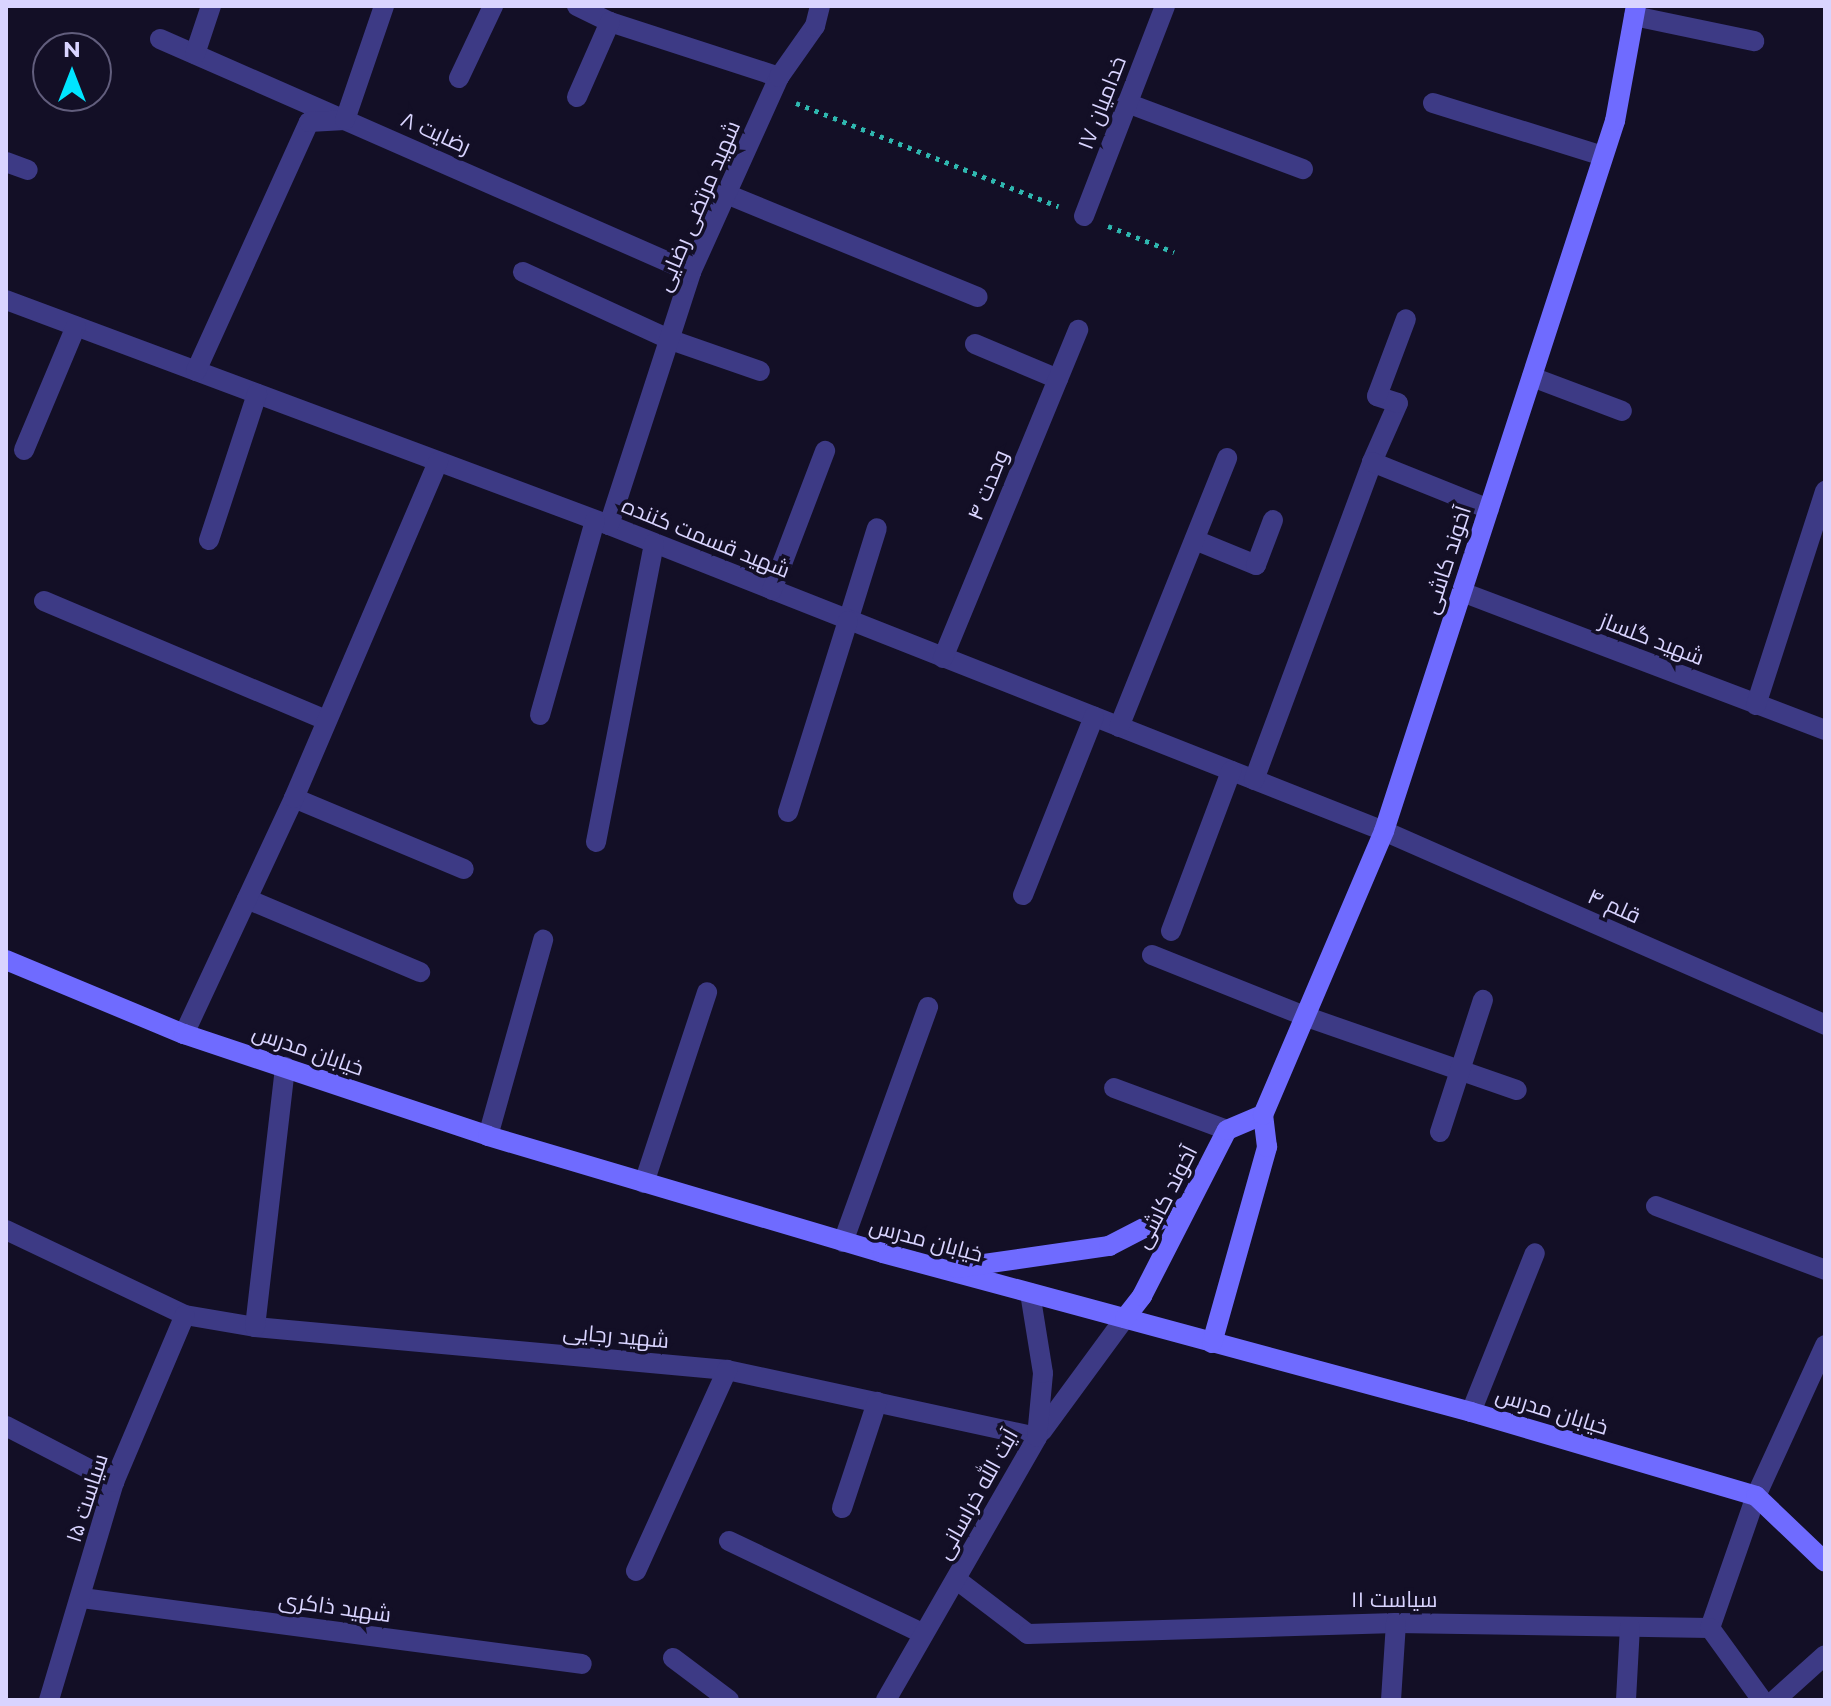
<!DOCTYPE html>
<meta charset="utf-8">
<style>
body{margin:0}
#map{position:relative;width:1831px;height:1706px;overflow:hidden;background:#130f26;font-family:Montserrat,Cairo,sans-serif}
div>[style]{position:absolute}
.path>*{height:5px;margin-top:-2.5px;transform-origin:0;background:repeating-linear-gradient(90deg,#2fb8b0 0 4px,transparent 0 10px)}
.service>*{height:20px;margin:-10px;padding:0 10px;transform-origin:10px;border-radius:10px;background:#3d3a85}
.minor>*{height:20px;margin:-10px;padding:0 10px;transform-origin:10px;border-radius:10px;background:#3d3a85}
.tertiary>*{height:20px;margin:-10px;padding:0 10px;transform-origin:10px;border-radius:10px;background:#3d3a85}
.secondary>*{height:20px;margin:-10px;padding:0 10px;transform-origin:10px;border-radius:10px;background:#6f6bff}
span{translate:-50% -50%;white-space:nowrap;text-align:center;line-height:1.15;-webkit-text-stroke:7px #130f26;paint-order:stroke}
.street-label{font-size:22px;color:#d9d4ff}
.frame{position:absolute;inset:0;border:8px solid #d9d4ff;pointer-events:none}
.north{position:absolute;left:32px;top:32px;width:80px;height:80px;box-sizing:border-box;background:#130f26;border:2px solid #625e7d;border-radius:50%;rotate:0deg;font-size:22px;font-weight:700;line-height:32px;text-align:center;color:#d9d4ff}
.north::after{content:'';display:block;margin:auto;width:28px;height:36px;background:#00e5ff;clip-path:polygon(50% 0,100% 100%,50% 72%,0 100%)}
</style>
<div id="map">
<div class="path">
<i style="left:796px;top:103px;width:282px;rotate:21.5deg"></i>
<i style="left:1108px;top:226px;width:71px;rotate:21.5deg"></i>
</div>
<div class="service">
<i style="left:1634px;top:16px;width:123px;rotate:11.8deg"></i>
<i style="left:1433px;top:103px;width:178px;rotate:17.3deg"></i>
<i style="left:6px;top:162px;width:23px;rotate:20deg"></i>
<i style="left:1372px;top:462px;width:64px;rotate:-66.2deg"></i>
<i style="left:1398px;top:403px;width:22px;rotate:-162deg"></i>
<i style="left:1377px;top:396px;width:82px;rotate:-69.4deg"></i>
<i style="left:848px;top:621px;width:97px;rotate:-72.7deg"></i>
</div>
<div class="minor">
<i style="left:577px;top:6px;width:37px;rotate:26deg"></i>
<i style="left:610px;top:22px;width:178px;rotate:18deg"></i>
<i style="left:160px;top:39px;width:580px;rotate:23.69deg"></i>
<i style="left:195px;top:54px;width:51px;rotate:-71.6deg"></i>
<i style="left:459px;top:78px;width:80px;rotate:-64.7deg"></i>
<i style="left:577px;top:97px;width:82px;rotate:-66.3deg"></i>
<i style="left:1127px;top:103px;width:188px;rotate:20.6deg"></i>
<i style="left:724px;top:193px;width:274px;rotate:22.3deg"></i>
<i style="left:523px;top:272px;width:163px;rotate:24.7deg"></i>
<i style="left:671px;top:340px;width:94px;rotate:19.2deg"></i>
<i style="left:6px;top:300px;width:644px;rotate:20.46deg"></i>
<i style="left:609px;top:525px;width:833px;rotate:21.55deg"></i>
<i style="left:1384px;top:831px;width:482px;rotate:23.7deg"></i>
<i style="left:975px;top:344px;width:90px;rotate:22.9deg"></i>
<i style="left:196px;top:371px;width:273px;rotate:-65.6deg"></i>
<i style="left:309px;top:122px;width:36px;rotate:-3deg"></i>
<i style="left:345px;top:120px;width:120px;rotate:-71.1deg"></i>
<i style="left:1532px;top:377px;width:96px;rotate:20.7deg"></i>
<i style="left:24px;top:450px;width:134px;rotate:-67.2deg"></i>
<i style="left:609px;top:525px;width:266px;rotate:-72deg"></i>
<i style="left:691px;top:272px;width:214px;rotate:-65.7deg"></i>
<i style="left:779px;top:77px;width:62px;rotate:-54.8deg"></i>
<i style="left:815px;top:26px;width:21px;rotate:-76deg"></i>
<i style="left:209px;top:540px;width:154px;rotate:-71.8deg"></i>
<i style="left:1195px;top:540px;width:66px;rotate:22.3deg"></i>
<i style="left:1256px;top:565px;width:48px;rotate:-69.3deg"></i>
<i style="left:772px;top:590px;width:149px;rotate:-69.1deg"></i>
<i style="left:1462px;top:592px;width:388px;rotate:20.8deg"></i>
<i style="left:44px;top:601px;width:306px;rotate:22.9deg"></i>
<i style="left:943px;top:658px;width:355px;rotate:-67.6deg"></i>
<i style="left:1756px;top:705px;width:225px;rotate:-72.1deg"></i>
<i style="left:540px;top:715px;width:202px;rotate:-74.2deg"></i>
<i style="left:1119px;top:727px;width:290px;rotate:-68.1deg"></i>
<i style="left:1254px;top:780px;width:339px;rotate:-69.6deg"></i>
<i style="left:1372px;top:462px;width:126px;rotate:21.9deg"></i>
<i style="left:294px;top:798px;width:184px;rotate:22.7deg"></i>
<i style="left:788px;top:812px;width:200px;rotate:-72.6deg"></i>
<i style="left:596px;top:842px;width:304px;rotate:-79deg"></i>
<i style="left:1023px;top:895px;width:192px;rotate:-68.3deg"></i>
<i style="left:247px;top:899px;width:188px;rotate:22.9deg"></i>
<i style="left:1171px;top:931px;width:171px;rotate:-69.4deg"></i>
<i style="left:1152px;top:955px;width:167px;rotate:21.8deg"></i>
<i style="left:1307px;top:1017px;width:222px;rotate:19.2deg"></i>
<i style="left:184px;top:1034px;width:260px;rotate:-65deg"></i>
<i style="left:294px;top:798px;width:366px;rotate:-66.8deg"></i>
<i style="left:1114px;top:1088px;width:121px;rotate:20.4deg"></i>
<i style="left:1440px;top:1132px;width:139px;rotate:-72deg"></i>
<i style="left:488px;top:1136px;width:204px;rotate:-74.3deg"></i>
<i style="left:644px;top:1183px;width:201px;rotate:-71.7deg"></i>
<i style="left:1656px;top:1206px;width:181px;rotate:20.7deg"></i>
<i style="left:6px;top:1230px;width:198px;rotate:25.4deg"></i>
<i style="left:185px;top:1315px;width:71px;rotate:9.7deg"></i>
<i style="left:255px;top:1327px;width:474px;rotate:5.2deg"></i>
<i style="left:727px;top:1370px;width:317px;rotate:12.2deg"></i>
<i style="left:843px;top:1242px;width:250px;rotate:-70.1deg"></i>
<i style="left:255px;top:1327px;width:262px;rotate:-83.4deg"></i>
<i style="left:1471px;top:1412px;width:171px;rotate:-68.1deg"></i>
<i style="left:6px;top:1426px;width:122px;rotate:27.4deg"></i>
<i style="left:1042px;top:1431px;width:140px;rotate:-53.7deg"></i>
<i style="left:842px;top:1508px;width:112px;rotate:-71.7deg"></i>
<i style="left:729px;top:1541px;width:214px;rotate:25.5deg"></i>
<i style="left:636px;top:1571px;width:221px;rotate:-65.6deg"></i>
<i style="left:957px;top:1580px;width:89px;rotate:37.3deg"></i>
<i style="left:1028px;top:1634px;width:368px;rotate:-1.7deg"></i>
<i style="left:1396px;top:1623px;width:314px;rotate:0.9deg"></i>
<i style="left:82px;top:1598px;width:504px;rotate:7.52deg"></i>
<i style="left:1710px;top:1628px;width:140px;rotate:-70.8deg"></i>
<i style="left:1756px;top:1496px;width:166px;rotate:-65.4deg"></i>
<i style="left:1710px;top:1628px;width:89px;rotate:54.2deg"></i>
<i style="left:673px;top:1658px;width:70px;rotate:36.9deg"></i>
<i style="left:49px;top:1700px;width:227px;rotate:-73.4deg"></i>
<i style="left:114px;top:1482px;width:181px;rotate:-67deg"></i>
<i style="left:886px;top:1700px;width:303px;rotate:-60.1deg"></i>
<i style="left:1037px;top:1437px;width:64px;rotate:-84.6deg"></i>
<i style="left:1043px;top:1373px;width:81px;rotate:-99.2deg"></i>
<i style="left:1391px;top:1700px;width:77px;rotate:-86.3deg"></i>
<i style="left:1626px;top:1700px;width:73px;rotate:-86.9deg"></i>
<i style="left:1775px;top:1700px;width:67px;rotate:-42deg"></i>
</div>
<div class="tertiary">
<i style="left:1084px;top:216px;width:225px;rotate:-68.9deg"></i>
</div>
<div class="secondary">
<i style="left:6px;top:960px;width:193px;rotate:22.6deg"></i>
<i style="left:184px;top:1034px;width:321px;rotate:18.5deg"></i>
<i style="left:488px;top:1136px;width:412px;rotate:16.5deg"></i>
<i style="left:883px;top:1253px;width:609px;rotate:15.13deg"></i>
<i style="left:1471px;top:1412px;width:297px;rotate:16.4deg"></i>
<i style="left:1756px;top:1496px;width:95px;rotate:43.7deg"></i>
<i style="left:956px;top:1268px;width:155px;rotate:-8.2deg"></i>
<i style="left:1109px;top:1246px;width:89px;rotate:-27.4deg"></i>
<i style="left:1125px;top:1318px;width:28px;rotate:-52deg"></i>
<i style="left:1142px;top:1296px;width:186px;rotate:-62.9deg"></i>
<i style="left:1227px;top:1130px;width:39px;rotate:-23deg"></i>
<i style="left:1212px;top:1343px;width:204px;rotate:-74.3deg"></i>
<i style="left:1267px;top:1147px;width:32px;rotate:-97deg"></i>
<i style="left:1263px;top:1115px;width:309px;rotate:-66.9deg"></i>
<i style="left:1384px;top:831px;width:747px;rotate:-71.98deg"></i>
<i style="left:1615px;top:121px;width:117px;rotate:-79.7deg"></i>
</div>
<div class="street-label">
<span style="left:1102px;top:103px;rotate:-69deg">خدامیان ۱۷</span>
<span style="left:436px;top:133px;rotate:24deg">رضایت ۸</span>
<span style="left:698px;top:206px;rotate:-67deg">شهید مرتضی رضایی</span>
<span style="left:988px;top:485px;rotate:-68deg">وحدت ۴</span>
<span style="left:706px;top:538px;rotate:22deg">شهید قسمت کننده</span>
<span style="left:1447px;top:560px;rotate:-72deg">آخوند کاشی</span>
<span style="left:1652px;top:639px;rotate:21deg">شهید گلساز</span>
<span style="left:1614px;top:906px;rotate:24deg">قلم ۴</span>
<span style="left:308px;top:1050px;rotate:19deg">خیابان مدرس</span>
<span style="left:1166px;top:1197px;rotate:-63deg">آخوند کاشی</span>
<span style="left:926px;top:1240px;rotate:15deg">خیابان مدرس</span>
<span style="left:616px;top:1336px;rotate:5deg">شهید رجایی</span>
<span style="left:1552px;top:1411px;rotate:17deg">خیابان مدرس</span>
<span style="left:977px;top:1494px;rotate:-61deg">آیت الله خراسانی</span>
<span style="left:87px;top:1498px;rotate:-72deg">سیاست ۱۵</span>
<span style="left:1394px;top:1600px">سیاست ۱۱</span>
<span style="left:335px;top:1607px;rotate:8deg">شهید ذاکری</span>
</div>
<div class="frame"></div>
<div class="north">N</div>
</div>
